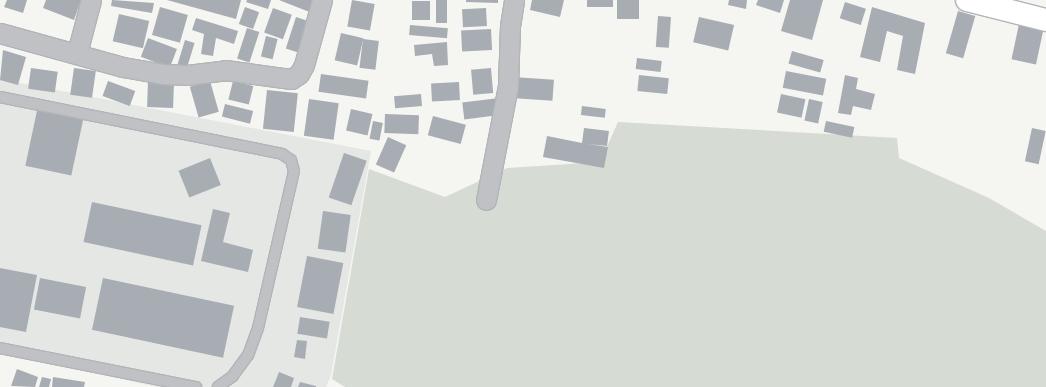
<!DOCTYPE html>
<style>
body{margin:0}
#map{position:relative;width:1046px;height:387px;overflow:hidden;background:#f5f5f2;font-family:Inter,sans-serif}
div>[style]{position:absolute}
.built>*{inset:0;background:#e5e7e5}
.green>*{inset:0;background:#d6dbd4}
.building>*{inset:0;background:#a8adb3;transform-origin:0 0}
.roads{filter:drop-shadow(1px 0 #b2b4b7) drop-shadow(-1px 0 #b2b4b7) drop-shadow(0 1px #b2b4b7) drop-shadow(0 -1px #b2b4b7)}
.service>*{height:10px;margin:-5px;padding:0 5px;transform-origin:5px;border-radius:5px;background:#bfc1c5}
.minor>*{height:19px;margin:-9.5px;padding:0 9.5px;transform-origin:9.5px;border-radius:9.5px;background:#bfc1c5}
.trunk>*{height:22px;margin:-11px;padding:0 11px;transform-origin:11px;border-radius:11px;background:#fff}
span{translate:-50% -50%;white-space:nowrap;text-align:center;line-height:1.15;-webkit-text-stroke:4px #fff;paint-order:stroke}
</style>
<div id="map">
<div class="built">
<i style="clip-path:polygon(0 79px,371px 151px,331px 375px,326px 387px,158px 387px,0 353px)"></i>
</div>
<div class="green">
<i style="clip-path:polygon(618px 122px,897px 138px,899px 158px,989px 198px,1046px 231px,1046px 387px,345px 387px,332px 379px,369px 169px,445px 197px,507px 168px,600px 162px)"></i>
</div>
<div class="building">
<i style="clip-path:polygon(7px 0,27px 0,23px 13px,4px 7px)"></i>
<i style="clip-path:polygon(46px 0,81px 0,74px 20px,43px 8px)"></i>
<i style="clip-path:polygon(112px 0,154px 3px,152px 13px,111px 6px)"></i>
<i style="clip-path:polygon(167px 0,241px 0,236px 19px)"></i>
<i style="clip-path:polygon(247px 0,271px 0,268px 9px,246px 2px)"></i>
<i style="clip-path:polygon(279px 0,316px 0,312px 13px)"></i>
<i style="left:352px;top:0;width:23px;height:27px;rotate:10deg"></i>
<i style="left:436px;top:0;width:11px;height:23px"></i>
<i style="clip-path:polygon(466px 0,498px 0,498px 3px,466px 2px)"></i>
<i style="clip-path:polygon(532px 0,564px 0,560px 17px,530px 10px)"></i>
<i style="left:587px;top:0;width:26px;height:7px"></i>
<i style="left:617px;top:0;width:22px;height:19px"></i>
<i style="clip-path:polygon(729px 0,747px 0,746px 9px,728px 5px)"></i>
<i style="clip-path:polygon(758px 0,784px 0,780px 13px,756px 5px)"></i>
<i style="clip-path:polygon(790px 0,823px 0,812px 40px,781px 31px)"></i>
<i style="left:412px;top:1px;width:18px;height:19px"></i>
<i style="left:845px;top:2px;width:22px;height:17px;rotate:18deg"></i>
<i style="left:160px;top:7px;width:29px;height:29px;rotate:16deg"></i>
<i style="left:245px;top:7px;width:15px;height:18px;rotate:20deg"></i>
<i style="clip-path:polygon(872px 7px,925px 23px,915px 74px,897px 70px,903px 36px,887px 31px,880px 62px,860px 57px)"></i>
<i style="left:273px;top:8px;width:20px;height:26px;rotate:20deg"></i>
<i style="left:486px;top:8px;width:18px;height:24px;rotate:87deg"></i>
<i style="left:958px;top:11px;width:18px;height:44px;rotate:16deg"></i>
<i style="left:119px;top:14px;width:31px;height:28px;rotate:13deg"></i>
<i style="left:658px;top:16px;width:13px;height:31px;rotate:4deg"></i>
<i style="left:296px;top:17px;width:13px;height:33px;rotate:18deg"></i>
<i style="left:699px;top:17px;width:36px;height:26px;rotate:13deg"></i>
<i style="clip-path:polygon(196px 18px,238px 31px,234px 44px,216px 38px,213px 56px,201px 54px,204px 34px,192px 30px)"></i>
<i style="left:1019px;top:24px;width:25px;height:36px;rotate:12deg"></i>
<i style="left:410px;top:25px;width:38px;height:10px;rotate:5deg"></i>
<i style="left:247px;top:28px;width:13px;height:32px;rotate:18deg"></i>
<i style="left:491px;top:29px;width:21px;height:30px;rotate:87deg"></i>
<i style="left:341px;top:33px;width:23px;height:28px;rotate:13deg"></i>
<i style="left:266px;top:36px;width:12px;height:21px;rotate:14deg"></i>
<i style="left:148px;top:38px;width:31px;height:20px;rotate:21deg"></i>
<i style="left:363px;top:39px;width:16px;height:29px;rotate:7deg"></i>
<i style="left:185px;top:40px;width:10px;height:30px;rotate:17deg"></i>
<i style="clip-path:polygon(447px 42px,448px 65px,434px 66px,432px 54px,415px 56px,414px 45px)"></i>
<i style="clip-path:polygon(3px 50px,26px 57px,18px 85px,0 80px)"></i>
<i style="left:792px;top:51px;width:33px;height:13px;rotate:16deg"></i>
<i style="left:637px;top:58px;width:25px;height:11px;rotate:7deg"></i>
<i style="left:31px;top:68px;width:27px;height:21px;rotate:8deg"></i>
<i style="left:74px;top:68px;width:22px;height:27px;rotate:8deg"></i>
<i style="left:491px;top:68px;width:25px;height:20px;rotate:85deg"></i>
<i style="left:786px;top:71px;width:41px;height:17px;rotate:11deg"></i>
<i style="left:321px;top:74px;width:48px;height:18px;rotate:8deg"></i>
<i style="left:639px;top:75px;width:30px;height:16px;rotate:6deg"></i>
<i style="clip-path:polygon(845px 75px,858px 78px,856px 89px,875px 94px,871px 110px,853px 106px,851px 115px,838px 113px)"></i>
<i style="left:513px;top:77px;width:41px;height:21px;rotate:4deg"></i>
<i style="left:108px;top:81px;width:29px;height:16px;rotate:20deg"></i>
<i style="left:148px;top:81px;width:26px;height:26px;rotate:2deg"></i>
<i style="left:210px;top:81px;width:32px;height:21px;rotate:74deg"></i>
<i style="left:233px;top:81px;width:21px;height:19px;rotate:14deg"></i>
<i style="left:459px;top:82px;width:18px;height:28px;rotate:87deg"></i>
<i style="left:267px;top:90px;width:31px;height:39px;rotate:6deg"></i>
<i style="left:421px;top:94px;width:12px;height:27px;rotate:85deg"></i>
<i style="left:781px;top:94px;width:25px;height:19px;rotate:12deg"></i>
<i style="left:499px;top:98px;width:17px;height:37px;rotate:83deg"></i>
<i style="left:309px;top:99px;width:30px;height:37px;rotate:8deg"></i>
<i style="left:809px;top:99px;width:14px;height:22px;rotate:12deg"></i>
<i style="left:225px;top:104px;width:29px;height:13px;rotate:14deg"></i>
<i style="left:38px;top:106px;width:47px;height:61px;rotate:12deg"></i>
<i style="left:582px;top:106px;width:24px;height:9px;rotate:7deg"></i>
<i style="left:351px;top:109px;width:22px;height:22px;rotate:13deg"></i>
<i style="left:385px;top:114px;width:34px;height:19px;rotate:2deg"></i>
<i style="left:433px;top:116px;width:34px;height:20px;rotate:15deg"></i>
<i style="left:373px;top:121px;width:10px;height:18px;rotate:11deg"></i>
<i style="left:826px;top:121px;width:29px;height:11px;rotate:12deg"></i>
<i style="clip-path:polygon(584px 128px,609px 131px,607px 146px,588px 144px,608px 147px,604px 168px,543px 157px,547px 136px,582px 143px)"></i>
<i style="left:1032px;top:128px;width:14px;height:34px;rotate:12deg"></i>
<i style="left:388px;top:137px;width:20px;height:30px;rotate:24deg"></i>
<i style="left:344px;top:153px;width:24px;height:47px;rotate:19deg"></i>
<i style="left:210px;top:158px;width:29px;height:34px;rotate:68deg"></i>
<i style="left:92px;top:202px;width:112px;height:41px;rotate:12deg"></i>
<i style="clip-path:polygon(213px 209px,230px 213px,223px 242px,253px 250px,248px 272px,201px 261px)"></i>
<i style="left:323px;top:211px;width:28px;height:38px;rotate:8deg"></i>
<i style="left:307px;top:256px;width:37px;height:52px;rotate:11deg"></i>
<i style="clip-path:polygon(0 268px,37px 275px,26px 332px,0 327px)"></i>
<i style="left:40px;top:278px;width:47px;height:32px;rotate:11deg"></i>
<i style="left:103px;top:278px;width:134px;height:53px;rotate:12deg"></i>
<i style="left:300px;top:317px;width:30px;height:17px;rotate:9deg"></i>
<i style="clip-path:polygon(297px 340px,307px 341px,305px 359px,294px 357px)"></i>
<i style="clip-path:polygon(17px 369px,38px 377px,35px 387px,11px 386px)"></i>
<i style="clip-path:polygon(279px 372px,294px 378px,291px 387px,273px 387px)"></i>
<i style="clip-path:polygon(42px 377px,51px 379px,49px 387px,39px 387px)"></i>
<i style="clip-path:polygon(53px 377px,85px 382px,84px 387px,52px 387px)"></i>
<i style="clip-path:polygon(300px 382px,316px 386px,316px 387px,298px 387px)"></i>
</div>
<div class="roads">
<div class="service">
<i style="left:0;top:97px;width:288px;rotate:11.4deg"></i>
<i style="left:282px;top:154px;width:11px;rotate:34deg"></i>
<i style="left:291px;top:160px;width:11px;rotate:75deg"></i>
<i style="left:294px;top:171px;width:161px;rotate:102.9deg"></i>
<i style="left:258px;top:328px;width:29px;rotate:110deg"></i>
<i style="left:248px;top:355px;width:26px;rotate:126deg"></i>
<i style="left:233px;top:376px;width:19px;rotate:144deg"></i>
<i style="left:0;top:348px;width:200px;rotate:11.3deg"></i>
</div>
<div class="minor">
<i style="left:0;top:33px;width:128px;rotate:15.5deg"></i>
<i style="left:123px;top:67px;width:40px;rotate:10deg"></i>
<i style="left:162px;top:74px;width:25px;rotate:2deg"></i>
<i style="left:187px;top:75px;width:38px;rotate:-7deg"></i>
<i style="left:225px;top:70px;width:67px;rotate:7.8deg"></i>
<i style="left:291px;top:79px;width:9px;rotate:-32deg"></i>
<i style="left:299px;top:74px;width:10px;rotate:-61deg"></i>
<i style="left:304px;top:65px;width:67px;rotate:-74.5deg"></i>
<i style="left:77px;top:53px;width:55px;rotate:-75.2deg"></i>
<i style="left:486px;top:200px;width:116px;rotate:-79.1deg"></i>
<i style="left:508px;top:86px;width:60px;rotate:-88.1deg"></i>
<i style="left:510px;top:26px;width:26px;rotate:-81deg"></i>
</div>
<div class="trunk">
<i style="left:967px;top:0;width:81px;rotate:14.2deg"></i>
</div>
</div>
</div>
